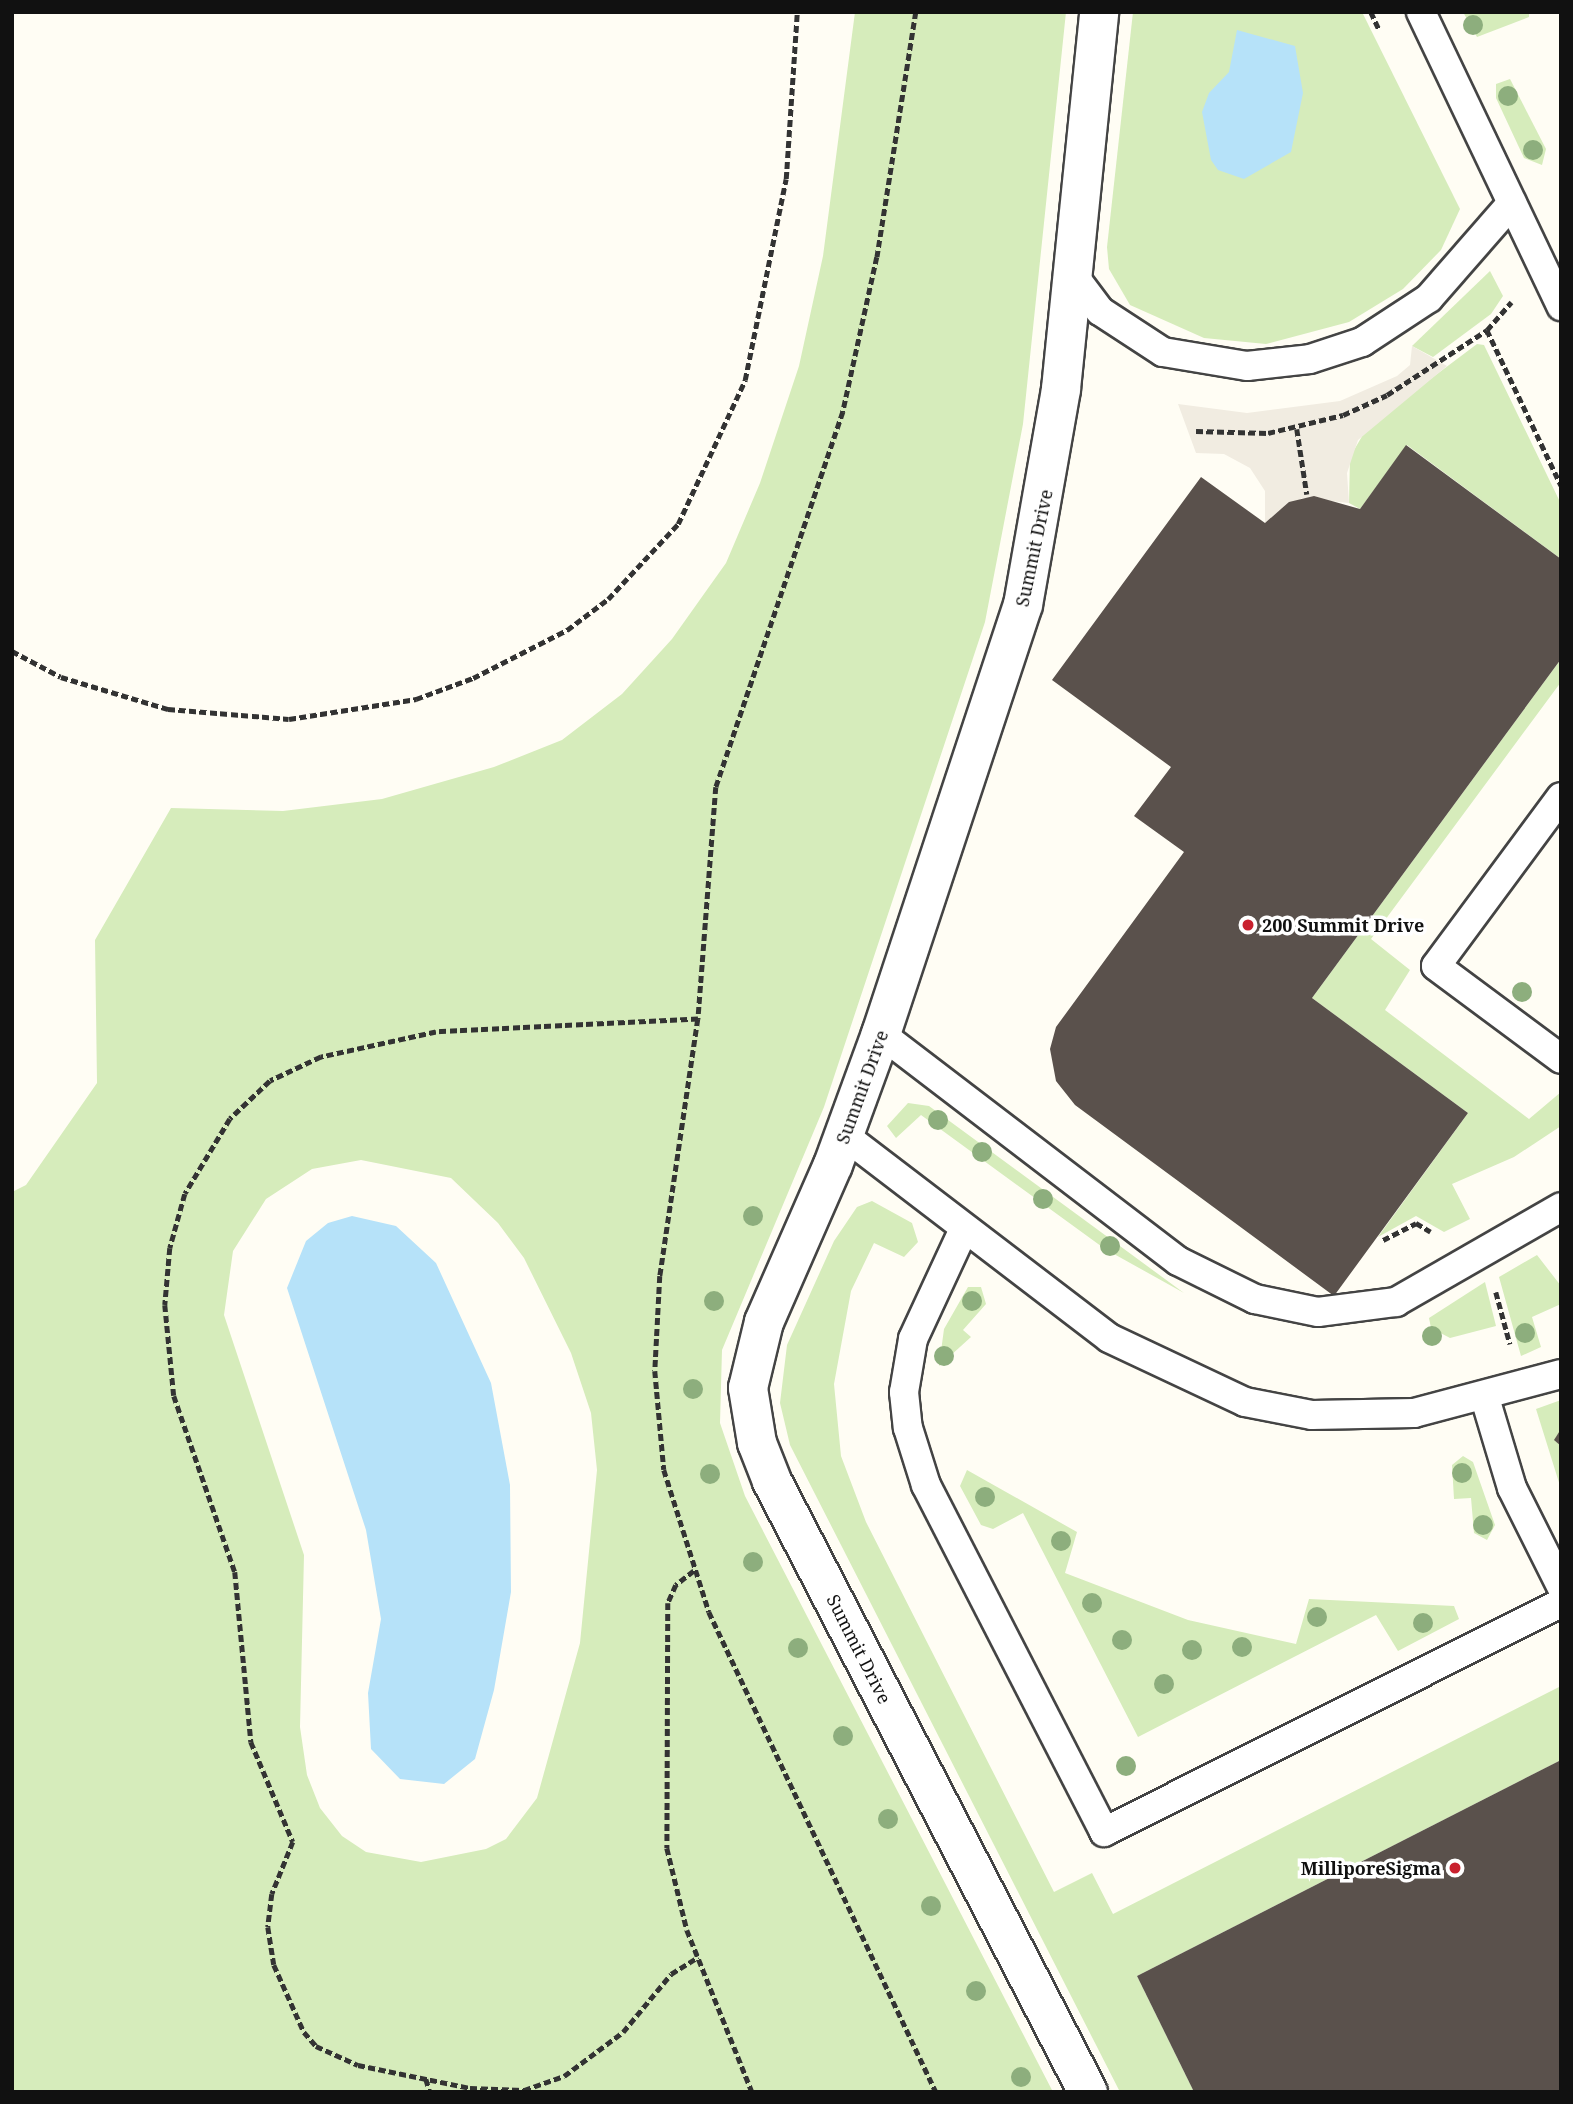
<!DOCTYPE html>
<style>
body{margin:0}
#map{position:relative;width:1573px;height:2104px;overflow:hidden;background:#fffdf4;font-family:"Noto Serif",serif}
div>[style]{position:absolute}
.green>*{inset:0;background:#d6ecbb}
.plaza>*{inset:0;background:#f1ece1}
.water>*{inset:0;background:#b6e2f9}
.building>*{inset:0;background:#5a514c}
.path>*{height:4.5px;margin-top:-2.25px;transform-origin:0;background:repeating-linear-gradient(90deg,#333 0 7px,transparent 0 10.5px)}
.roads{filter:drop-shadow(2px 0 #444) drop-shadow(-2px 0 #444) drop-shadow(0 2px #444) drop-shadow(0 -2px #444)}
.lane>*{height:28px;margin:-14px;padding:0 14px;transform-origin:14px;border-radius:14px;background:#fff}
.street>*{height:38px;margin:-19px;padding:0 19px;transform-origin:19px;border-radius:19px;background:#fff}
.trees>*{width:20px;height:20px;margin:-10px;border-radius:50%;background:#8dae7d}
.dots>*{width:19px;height:19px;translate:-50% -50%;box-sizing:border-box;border:4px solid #fff;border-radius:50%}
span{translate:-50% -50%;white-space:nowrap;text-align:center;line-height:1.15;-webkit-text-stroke:7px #fff;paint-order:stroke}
.street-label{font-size:18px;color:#111}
.poi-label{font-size:18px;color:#111;font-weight:700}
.left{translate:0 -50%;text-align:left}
.right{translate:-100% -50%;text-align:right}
.frame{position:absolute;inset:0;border:14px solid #111;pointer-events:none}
</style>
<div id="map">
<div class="green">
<i style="clip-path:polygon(evenodd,855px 12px,1066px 12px,1023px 424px,985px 622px,824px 1107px,722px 1350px,720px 1423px,745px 1496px,1053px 2092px,12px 2092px,12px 1192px,26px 1185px,97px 1083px,95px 940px,171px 808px,283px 811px,382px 799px,494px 767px,562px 740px,622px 694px,672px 639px,726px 563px,760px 483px,799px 366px,823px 256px,855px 12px,361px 1160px,451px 1178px,498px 1223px,524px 1258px,571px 1353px,591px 1413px,597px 1470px,580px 1643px,537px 1798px,506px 1839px,486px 1849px,421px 1862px,366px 1852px,342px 1836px,320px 1808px,307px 1775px,300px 1727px,304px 1555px,224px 1315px,233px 1251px,266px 1199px,312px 1169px,361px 1160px)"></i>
<i style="clip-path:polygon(1133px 12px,1362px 12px,1460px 209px,1441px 250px,1403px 289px,1349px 322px,1266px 344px,1204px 338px,1130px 305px,1109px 269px,1107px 247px)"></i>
<i style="clip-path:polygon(1463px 12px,1529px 12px,1529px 17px,1477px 37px)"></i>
<i style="clip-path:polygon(1510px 79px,1546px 149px,1542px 165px,1524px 158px,1496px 98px,1496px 84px)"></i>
<i style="clip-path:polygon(1490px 271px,1503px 296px,1491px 314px,1433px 357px,1412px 346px)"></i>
<i style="clip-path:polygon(1477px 344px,1484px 345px,1561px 504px,1561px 559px,1407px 445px,1360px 509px,1349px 503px,1350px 457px,1368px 426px)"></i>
<i style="clip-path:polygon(1561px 659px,1561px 682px,1371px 939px,1410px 970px,1385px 1010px,1529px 1119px,1561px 1092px,1561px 1126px,1514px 1157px,1452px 1184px,1470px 1219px,1444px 1232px,1416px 1216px,1378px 1237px,1468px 1113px,1312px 998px)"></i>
<i style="clip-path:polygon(908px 1103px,929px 1106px,1184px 1293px,1105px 1249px,921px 1115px,896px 1138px,887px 1126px)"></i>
<i style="clip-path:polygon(872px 1201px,912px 1223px,918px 1242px,904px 1257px,874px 1243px,851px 1291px,834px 1384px,841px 1456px,866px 1522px,1054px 1892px,1092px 1873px,1113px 1914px,1561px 1686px,1561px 1760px,1137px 1976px,1194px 2092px,1120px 2092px,790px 1445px,780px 1403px,787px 1345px,834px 1241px,857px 1207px)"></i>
<i style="clip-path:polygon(1537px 1255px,1561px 1286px,1561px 1304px,1532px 1317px,1541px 1347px,1521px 1356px,1499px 1277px)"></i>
<i style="clip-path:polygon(1485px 1282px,1496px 1326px,1450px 1338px,1431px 1328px,1429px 1318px)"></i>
<i style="clip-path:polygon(968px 1287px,981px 1287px,986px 1304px,963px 1330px,971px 1337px,939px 1366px,944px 1329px)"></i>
<i style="clip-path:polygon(1561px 1400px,1561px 1489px,1536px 1409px)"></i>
<i style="clip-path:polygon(1463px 1456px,1473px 1462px,1495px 1525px,1487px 1540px,1474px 1533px,1471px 1498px,1454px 1499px,1452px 1465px)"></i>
<i style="clip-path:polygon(967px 1470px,1077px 1532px,1065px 1573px,1188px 1620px,1296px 1644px,1309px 1599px,1454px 1606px,1459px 1619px,1398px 1651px,1376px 1615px,1138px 1737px,1023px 1513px,993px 1529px,981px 1525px,960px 1486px)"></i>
</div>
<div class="plaza">
<i style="clip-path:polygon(1412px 346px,1447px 366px,1358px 440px,1347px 473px,1349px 503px,1302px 498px,1265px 523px,1265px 491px,1250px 468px,1224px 454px,1196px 453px,1178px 404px,1247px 413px,1340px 401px,1397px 376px,1410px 365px)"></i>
</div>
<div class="water">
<i style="clip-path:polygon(1237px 30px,1295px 46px,1303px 93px,1291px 152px,1244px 179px,1218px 170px,1211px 160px,1202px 112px,1209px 93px,1229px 72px)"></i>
<i style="clip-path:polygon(352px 1216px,396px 1226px,436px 1263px,491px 1383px,510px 1485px,511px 1592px,494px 1690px,475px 1759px,444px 1784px,400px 1779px,371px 1749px,368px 1693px,381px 1619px,366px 1530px,287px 1288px,306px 1241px,328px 1223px)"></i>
</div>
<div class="building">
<i style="clip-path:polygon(1406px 445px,1561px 559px,1561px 659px,1312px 998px,1468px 1113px,1334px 1296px,1075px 1105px,1056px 1081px,1050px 1049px,1056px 1027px,1184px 852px,1134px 816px,1171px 767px,1052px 680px,1201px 477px,1265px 523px,1289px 502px,1314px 496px,1360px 509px)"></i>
<i style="clip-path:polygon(1561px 1429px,1561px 1446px,1554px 1440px)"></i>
<i style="clip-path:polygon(1561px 1760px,1561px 2092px,1194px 2092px,1137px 1976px)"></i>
</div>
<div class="path">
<i style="left:916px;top:12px;width:248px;rotate:99deg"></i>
<i style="left:877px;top:257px;width:159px;rotate:102.4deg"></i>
<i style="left:843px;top:412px;width:396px;rotate:108.7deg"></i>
<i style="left:716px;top:787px;width:233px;rotate:94.4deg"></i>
<i style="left:698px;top:1019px;width:260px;rotate:98.4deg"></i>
<i style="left:660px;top:1276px;width:95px;rotate:93deg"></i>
<i style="left:655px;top:1371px;width:99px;rotate:84.8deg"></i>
<i style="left:664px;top:1470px;width:149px;rotate:72.4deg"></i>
<i style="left:709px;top:1612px;width:531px;rotate:64.69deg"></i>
<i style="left:1371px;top:12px;width:19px;rotate:65deg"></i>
<i style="left:1487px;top:330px;width:172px;rotate:64.5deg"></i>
<i style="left:1297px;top:429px;width:66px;rotate:81.3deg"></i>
<i style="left:1196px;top:431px;width:72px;rotate:1.6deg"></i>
<i style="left:1268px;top:433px;width:77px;rotate:-13.5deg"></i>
<i style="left:1343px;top:415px;width:48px;rotate:-24.4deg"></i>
<i style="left:1387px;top:395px;width:119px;rotate:-33deg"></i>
<i style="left:1487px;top:330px;width:37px;rotate:-49deg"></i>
<i style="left:12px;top:651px;width:55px;rotate:28deg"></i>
<i style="left:61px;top:677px;width:112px;rotate:16.7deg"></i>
<i style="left:168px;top:709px;width:121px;rotate:4.7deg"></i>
<i style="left:289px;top:719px;width:129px;rotate:-8.9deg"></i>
<i style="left:416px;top:699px;width:61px;rotate:-20.2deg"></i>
<i style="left:473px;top:678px;width:106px;rotate:-27.1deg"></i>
<i style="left:567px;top:630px;width:51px;rotate:-37.1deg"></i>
<i style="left:608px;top:599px;width:103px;rotate:-47deg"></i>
<i style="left:678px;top:524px;width:159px;rotate:-65deg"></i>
<i style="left:745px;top:380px;width:205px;rotate:-78.5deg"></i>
<i style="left:786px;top:179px;width:167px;rotate:-86.2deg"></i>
<i style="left:698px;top:1019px;width:262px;rotate:177.2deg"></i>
<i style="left:436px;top:1032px;width:118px;rotate:167.7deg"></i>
<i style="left:321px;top:1057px;width:56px;rotate:154.8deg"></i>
<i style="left:270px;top:1081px;width:55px;rotate:136.5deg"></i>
<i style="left:230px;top:1119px;width:87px;rotate:121deg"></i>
<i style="left:185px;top:1194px;width:56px;rotate:105.5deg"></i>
<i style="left:170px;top:1248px;width:57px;rotate:95deg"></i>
<i style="left:165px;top:1305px;width:91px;rotate:84.4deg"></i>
<i style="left:174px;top:1396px;width:186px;rotate:70.9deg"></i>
<i style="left:235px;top:1572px;width:171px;rotate:84.6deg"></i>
<i style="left:251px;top:1742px;width:108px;rotate:67.2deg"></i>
<i style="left:293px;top:1842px;width:56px;rotate:112deg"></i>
<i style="left:272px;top:1894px;width:33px;rotate:97deg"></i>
<i style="left:268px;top:1927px;width:38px;rotate:81deg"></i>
<i style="left:274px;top:1965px;width:73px;rotate:65.9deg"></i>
<i style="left:304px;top:2032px;width:18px;rotate:49deg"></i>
<i style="left:316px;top:2046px;width:46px;rotate:24.3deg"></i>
<i style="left:358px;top:2065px;width:114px;rotate:11.6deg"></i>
<i style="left:470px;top:2088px;width:54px;rotate:2.1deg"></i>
<i style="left:524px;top:2090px;width:42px;rotate:-19.3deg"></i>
<i style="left:564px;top:2076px;width:74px;rotate:-36.7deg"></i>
<i style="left:623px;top:2032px;width:75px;rotate:-50.4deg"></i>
<i style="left:671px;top:1974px;width:32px;rotate:-32deg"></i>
<i style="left:1383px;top:1240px;width:37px;rotate:-27deg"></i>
<i style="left:1416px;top:1223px;width:17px;rotate:31deg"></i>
<i style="left:1496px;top:1292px;width:54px;rotate:74.9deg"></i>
<i style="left:694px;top:1571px;width:23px;rotate:142deg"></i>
<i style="left:676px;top:1585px;width:20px;rotate:114deg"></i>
<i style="left:668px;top:1603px;width:245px;rotate:90.2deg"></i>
<i style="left:667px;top:1848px;width:84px;rotate:76.3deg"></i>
<i style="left:687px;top:1930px;width:175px;rotate:68.1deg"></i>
<i style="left:426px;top:2079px;width:14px;rotate:73deg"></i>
</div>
<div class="roads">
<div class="lane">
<i style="left:1421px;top:12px;width:326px;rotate:64.5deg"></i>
<i style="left:1073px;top:275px;width:45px;rotate:53.1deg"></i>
<i style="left:1100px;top:311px;width:75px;rotate:33.1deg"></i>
<i style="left:1163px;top:352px;width:85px;rotate:9.5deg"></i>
<i style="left:1247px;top:366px;width:63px;rotate:-6.3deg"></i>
<i style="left:1310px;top:359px;width:55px;rotate:-18.1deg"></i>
<i style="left:1362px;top:342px;width:80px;rotate:-33.3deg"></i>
<i style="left:1429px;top:298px;width:126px;rotate:-48.9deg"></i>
<i style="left:1561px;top:797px;width:210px;rotate:126.5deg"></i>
<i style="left:1436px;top:966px;width:156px;rotate:36.6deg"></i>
<i style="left:881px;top:1034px;width:374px;rotate:37.4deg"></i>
<i style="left:1178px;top:1261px;width:86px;rotate:26.3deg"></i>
<i style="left:1255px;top:1299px;width:64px;rotate:11.7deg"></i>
<i style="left:1318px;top:1312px;width:79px;rotate:-7.3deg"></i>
<i style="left:1396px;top:1302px;width:190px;rotate:-29.9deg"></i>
<i style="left:845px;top:1136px;width:332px;rotate:37.4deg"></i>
<i style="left:1109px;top:1338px;width:150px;rotate:25.2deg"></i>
<i style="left:1245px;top:1402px;width:68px;rotate:11deg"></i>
<i style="left:1312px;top:1415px;width:102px;rotate:-1.1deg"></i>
<i style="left:1414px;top:1413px;width:152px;rotate:-14.9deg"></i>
<i style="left:964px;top:1229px;width:121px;rotate:114.9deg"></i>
<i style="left:913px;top:1339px;width:54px;rotate:99.6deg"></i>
<i style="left:904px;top:1392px;width:36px;rotate:84deg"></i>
<i style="left:908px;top:1428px;width:60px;rotate:72.5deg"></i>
<i style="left:926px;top:1485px;width:390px;rotate:62.8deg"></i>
<i style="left:1104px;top:1832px;width:511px;rotate:-26.62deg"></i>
<i style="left:1485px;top:1398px;width:94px;rotate:73.3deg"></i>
<i style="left:1512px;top:1488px;width:110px;rotate:63.4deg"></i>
</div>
<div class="street">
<i style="left:1088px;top:2092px;width:688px;rotate:-117.35deg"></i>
<i style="left:772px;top:1481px;width:41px;rotate:-111.5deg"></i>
<i style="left:757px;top:1443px;width:56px;rotate:-99.3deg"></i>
<i style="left:748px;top:1388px;width:68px;rotate:-76.4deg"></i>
<i style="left:764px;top:1322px;width:171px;rotate:-66.3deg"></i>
<i style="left:833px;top:1165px;width:140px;rotate:-69.9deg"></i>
<i style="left:881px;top:1034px;width:452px;rotate:-71.7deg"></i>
<i style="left:1023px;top:605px;width:219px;rotate:-80deg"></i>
<i style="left:1061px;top:389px;width:379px;rotate:-84.2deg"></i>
</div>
</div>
<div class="trees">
<i style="left:1473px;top:25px"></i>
<i style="left:1508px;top:96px"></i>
<i style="left:1533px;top:150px"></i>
<i style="left:1522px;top:992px"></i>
<i style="left:938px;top:1120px"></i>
<i style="left:982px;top:1152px"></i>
<i style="left:1043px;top:1199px"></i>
<i style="left:753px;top:1216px"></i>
<i style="left:1110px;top:1246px"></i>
<i style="left:714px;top:1301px"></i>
<i style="left:972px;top:1301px"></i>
<i style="left:1525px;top:1333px"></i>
<i style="left:1432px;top:1336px"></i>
<i style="left:944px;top:1356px"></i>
<i style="left:693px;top:1389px"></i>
<i style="left:1462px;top:1473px"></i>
<i style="left:710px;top:1474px"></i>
<i style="left:985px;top:1497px"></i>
<i style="left:1483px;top:1525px"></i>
<i style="left:1061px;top:1541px"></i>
<i style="left:753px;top:1562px"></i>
<i style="left:1092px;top:1603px"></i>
<i style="left:1317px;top:1617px"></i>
<i style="left:1423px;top:1623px"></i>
<i style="left:1122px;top:1640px"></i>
<i style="left:1242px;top:1647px"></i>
<i style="left:798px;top:1648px"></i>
<i style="left:1192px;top:1650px"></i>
<i style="left:1164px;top:1684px"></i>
<i style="left:843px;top:1736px"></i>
<i style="left:1126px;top:1766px"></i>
<i style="left:888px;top:1819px"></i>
<i style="left:931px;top:1906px"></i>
<i style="left:976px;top:1991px"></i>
<i style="left:1021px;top:2077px"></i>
</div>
<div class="dots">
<i style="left:1248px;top:925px;background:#c9212e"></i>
<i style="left:1455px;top:1868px;background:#c9212e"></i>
</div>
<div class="street-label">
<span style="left:1034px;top:548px;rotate:-78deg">Summit Drive</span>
<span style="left:862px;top:1087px;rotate:-70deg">Summit Drive</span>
<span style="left:859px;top:1649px;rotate:63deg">Summit Drive</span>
</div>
<div class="poi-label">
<span class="left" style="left:1262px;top:925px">200 Summit Drive</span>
<span class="right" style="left:1441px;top:1868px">MilliporeSigma</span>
</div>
<div class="frame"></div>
</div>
